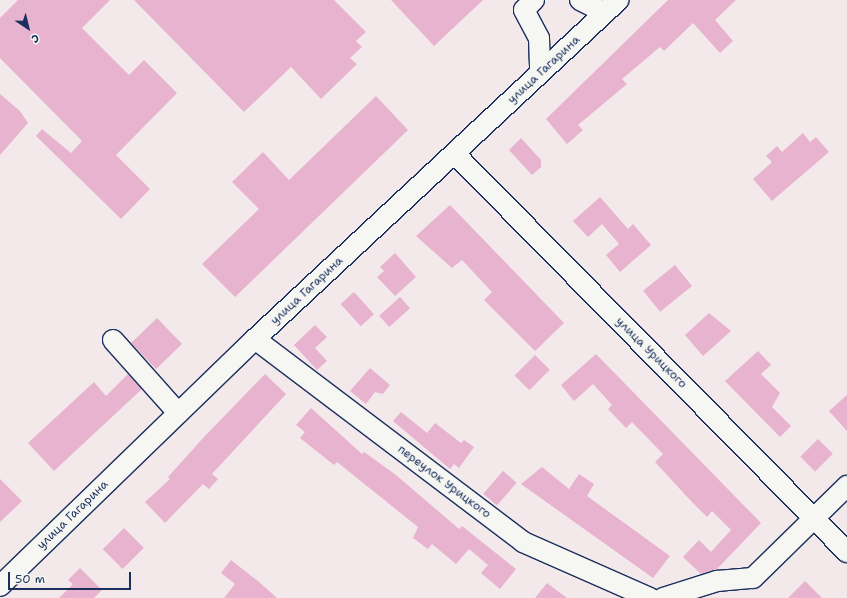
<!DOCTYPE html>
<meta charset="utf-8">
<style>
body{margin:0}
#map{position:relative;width:847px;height:598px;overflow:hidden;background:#f3e9eb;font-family:"Shantell Sans",sans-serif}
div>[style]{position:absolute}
.building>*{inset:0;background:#e7b3ce;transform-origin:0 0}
.roads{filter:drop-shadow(1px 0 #1b2f5e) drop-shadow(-1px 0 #1b2f5e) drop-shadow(0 1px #1b2f5e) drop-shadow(0 -1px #1b2f5e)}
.minor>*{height:20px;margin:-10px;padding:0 10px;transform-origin:10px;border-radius:10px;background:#f6f6f2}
span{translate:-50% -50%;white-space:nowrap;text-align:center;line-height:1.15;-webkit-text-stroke:3.5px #f6f6f2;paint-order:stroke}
.street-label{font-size:12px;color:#1b2f5e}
.north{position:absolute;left:8px;top:8px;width:40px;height:40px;-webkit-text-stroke:3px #f6f6f2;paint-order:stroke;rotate:145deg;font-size:11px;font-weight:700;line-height:16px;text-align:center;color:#1b2f5e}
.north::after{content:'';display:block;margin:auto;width:14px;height:18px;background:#1b2f5e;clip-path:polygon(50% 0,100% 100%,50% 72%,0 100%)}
.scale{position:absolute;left:8px;top:572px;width:123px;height:18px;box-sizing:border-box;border:2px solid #1b2f5e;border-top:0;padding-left:5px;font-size:12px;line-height:14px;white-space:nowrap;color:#1b2f5e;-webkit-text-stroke:3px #f6f6f2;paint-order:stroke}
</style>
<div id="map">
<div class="building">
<i style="clip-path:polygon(18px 0,110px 0,82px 28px,129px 75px,144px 60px,177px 93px,116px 155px,150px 189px,121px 219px,36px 136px,42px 129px,71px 153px,82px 141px,0 58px,0 18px)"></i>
<i style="clip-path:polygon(134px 0,334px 0,366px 32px,356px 41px,362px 47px,350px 58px,357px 64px,321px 99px,291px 67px,244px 112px)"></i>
<i style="clip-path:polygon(391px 0,483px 0,434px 46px)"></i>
<i style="clip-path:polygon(668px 0,736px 0,715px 20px,733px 41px,720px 53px,693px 23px,664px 51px,660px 47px,622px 79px,627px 84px,578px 125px,583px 130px,567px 144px,546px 119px)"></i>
<i style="clip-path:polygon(0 94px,20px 111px,28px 123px,0 155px)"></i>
<i style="clip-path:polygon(376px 96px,408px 130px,235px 297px,202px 264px,259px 209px,232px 182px,263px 152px,289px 180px)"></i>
<i style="clip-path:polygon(803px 133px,810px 142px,816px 137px,829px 152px,772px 201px,753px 179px,772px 162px,766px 156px,777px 146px,782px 152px)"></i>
<i style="clip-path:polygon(521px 138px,541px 160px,541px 167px,532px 175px,509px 150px)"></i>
<i style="clip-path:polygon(600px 197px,628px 229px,633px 224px,651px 245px,620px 272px,606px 255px,619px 244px,602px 224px,588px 237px,573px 221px)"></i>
<i style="clip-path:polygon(450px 205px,564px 323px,535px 351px,484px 300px,492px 292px,462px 260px,452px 268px,416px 236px)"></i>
<i style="clip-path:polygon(395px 253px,416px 277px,395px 296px,377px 277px,384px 271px,380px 267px)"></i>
<i style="left:675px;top:265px;width:27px;height:41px;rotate:51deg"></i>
<i style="left:354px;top:292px;width:30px;height:18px;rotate:48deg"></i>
<i style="left:400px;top:297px;width:15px;height:28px;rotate:48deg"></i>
<i style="clip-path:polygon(709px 313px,731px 331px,703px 356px,685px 335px)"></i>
<i style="left:157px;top:318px;width:36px;height:36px;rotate:46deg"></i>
<i style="clip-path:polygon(315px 325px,327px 337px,315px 348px,327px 361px,317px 370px,294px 345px)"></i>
<i style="clip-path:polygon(758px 351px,771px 365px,761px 374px,780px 393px,772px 407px,791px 426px,780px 437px,725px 381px)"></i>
<i style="clip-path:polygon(596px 354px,761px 523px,717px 569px,701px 574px,683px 557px,699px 540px,711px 552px,731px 530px,712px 511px,707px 517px,691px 501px,655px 462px,663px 454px,632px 422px,626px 428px,608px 409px,612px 405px,593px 384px,574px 401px,561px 385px)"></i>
<i style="left:535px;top:355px;width:21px;height:29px;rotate:45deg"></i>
<i style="clip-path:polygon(370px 368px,390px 385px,383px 394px,375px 392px,366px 404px,350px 391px)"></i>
<i style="clip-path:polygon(128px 374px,142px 389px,54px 471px,28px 443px,94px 382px,106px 396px)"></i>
<i style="clip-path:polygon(265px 374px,286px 394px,212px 474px,218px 479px,209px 489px,203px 484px,165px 523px,145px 502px,170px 479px,168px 477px,204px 437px)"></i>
<i style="clip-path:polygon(847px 395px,847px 431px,829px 411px)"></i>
<i style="clip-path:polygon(311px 408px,362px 454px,364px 452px,396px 475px,459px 529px,462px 526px,516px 569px,500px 589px,481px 573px,488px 565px,469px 549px,456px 564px,432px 544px,428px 549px,413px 538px,418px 527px,337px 462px,334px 465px,300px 438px,305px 432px,296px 425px)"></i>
<i style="clip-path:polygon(401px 412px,427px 433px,435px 423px,461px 443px,464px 440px,474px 447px,459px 468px,454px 464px,450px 469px,393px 421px)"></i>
<i style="left:818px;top:439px;width:21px;height:25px;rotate:45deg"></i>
<i style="clip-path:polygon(542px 467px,569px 489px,579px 474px,594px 484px,587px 496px,670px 556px,653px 578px,521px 484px)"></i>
<i style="left:503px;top:471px;width:18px;height:30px;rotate:41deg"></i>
<i style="clip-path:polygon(0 479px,22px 501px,0 522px)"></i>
<i style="left:124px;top:528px;width:28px;height:30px;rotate:45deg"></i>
<i style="clip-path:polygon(231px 560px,259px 582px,277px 598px,224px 598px,235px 584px,221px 573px)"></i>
<i style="clip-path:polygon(80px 568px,102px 590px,94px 598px,59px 598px,73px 584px,68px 580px)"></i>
<i style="clip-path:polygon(805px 581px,822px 598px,788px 598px)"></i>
<i style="clip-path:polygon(547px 583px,567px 598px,535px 598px)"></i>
</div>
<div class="roads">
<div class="minor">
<i style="left:534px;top:0;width:14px;rotate:135deg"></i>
<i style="left:524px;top:10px;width:32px;rotate:62deg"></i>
<i style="left:539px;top:38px;width:34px;rotate:88deg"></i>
<i style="left:580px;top:0;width:28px;rotate:27deg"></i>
<i style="left:455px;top:154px;width:559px;rotate:45.44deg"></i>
<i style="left:255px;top:339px;width:336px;rotate:37.1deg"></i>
<i style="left:523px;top:542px;width:139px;rotate:23.8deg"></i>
<i style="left:113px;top:340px;width:98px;rotate:48.3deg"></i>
<i style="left:0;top:586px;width:355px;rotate:-44.1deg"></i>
<i style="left:255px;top:339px;width:497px;rotate:-43deg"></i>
<i style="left:663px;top:598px;width:57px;rotate:-17.5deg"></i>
<i style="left:717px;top:581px;width:36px;rotate:-5deg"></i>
<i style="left:753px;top:578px;width:132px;rotate:-44.4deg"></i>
</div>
</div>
<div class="street-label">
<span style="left:544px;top:70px;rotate:-43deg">улица Гагарина</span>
<span style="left:307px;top:291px;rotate:-43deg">улица Гагарина</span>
<span style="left:651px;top:353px;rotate:45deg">улица Урицкого</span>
<span style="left:444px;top:482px;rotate:37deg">переулок Урицкого</span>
<span style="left:73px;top:515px;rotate:-44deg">улица Гагарина</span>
</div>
<div class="north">С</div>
<div class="scale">50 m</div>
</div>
